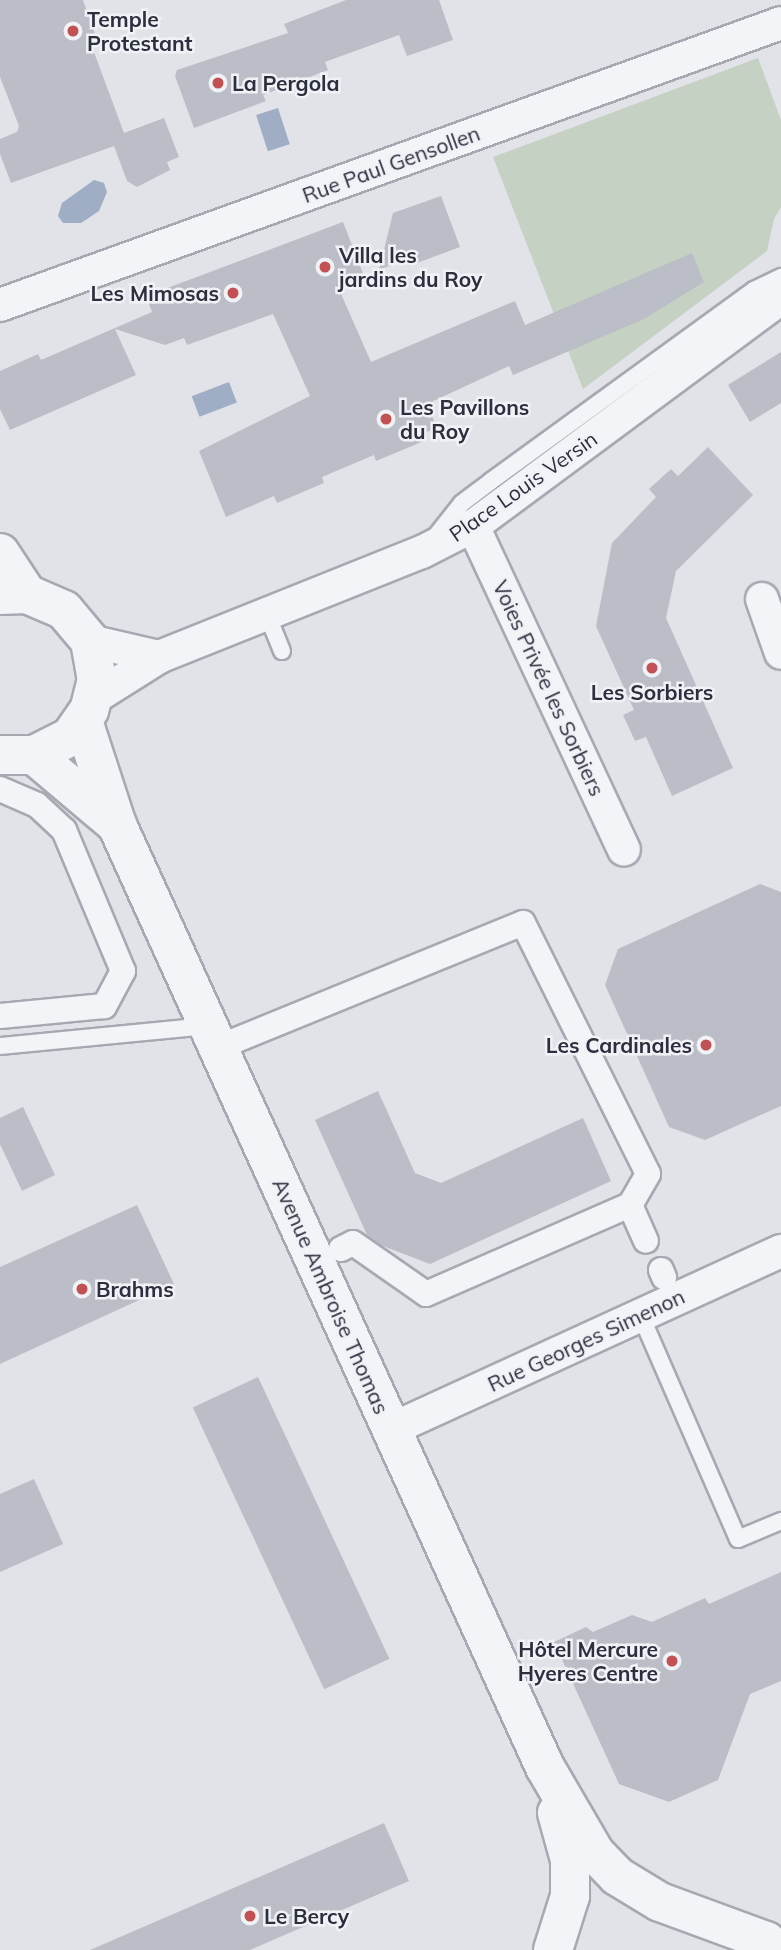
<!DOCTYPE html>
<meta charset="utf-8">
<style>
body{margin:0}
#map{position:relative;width:781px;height:1950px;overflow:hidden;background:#e1e3e8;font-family:Mulish,sans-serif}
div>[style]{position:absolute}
.green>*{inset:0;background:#c5d1c2}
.water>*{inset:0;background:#9fadc5;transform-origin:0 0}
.building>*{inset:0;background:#bbbec7;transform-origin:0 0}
.roads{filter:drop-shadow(2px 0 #a7a9b2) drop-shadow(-2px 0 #a7a9b2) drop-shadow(0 2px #a7a9b2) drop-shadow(0 -2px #a7a9b2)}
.service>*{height:16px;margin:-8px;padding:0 8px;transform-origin:8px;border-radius:8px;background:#f3f4f7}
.pedestrian>*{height:24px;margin:-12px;padding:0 12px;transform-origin:12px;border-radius:12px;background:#f3f4f7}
.minor>*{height:32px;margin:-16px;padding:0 16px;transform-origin:16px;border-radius:16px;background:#f3f4f7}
.tertiary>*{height:38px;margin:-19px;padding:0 19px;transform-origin:19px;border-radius:19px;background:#f3f4f7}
.dots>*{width:19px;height:19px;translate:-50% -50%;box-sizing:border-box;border:4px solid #f0f2f6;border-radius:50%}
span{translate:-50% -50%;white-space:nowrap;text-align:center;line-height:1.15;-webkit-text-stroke:5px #f0f2f6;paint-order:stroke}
.poi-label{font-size:21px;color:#2b2f3e;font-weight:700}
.left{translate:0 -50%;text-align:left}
.right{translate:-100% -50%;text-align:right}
.street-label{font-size:21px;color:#2b2f3e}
</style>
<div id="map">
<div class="green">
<i style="clip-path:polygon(758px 58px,781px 120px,781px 207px,774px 219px,767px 251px,583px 389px,493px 157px)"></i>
</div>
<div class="water">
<i style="left:278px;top:108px;width:38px;height:23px;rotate:72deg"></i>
<i style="clip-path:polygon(94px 180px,104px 183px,107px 192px,99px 211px,81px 223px,63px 223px,58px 216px,62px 203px)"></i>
<i style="left:229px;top:382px;width:22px;height:40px;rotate:69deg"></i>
</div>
<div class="building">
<i style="clip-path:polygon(0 0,83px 0,95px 34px,88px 36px,124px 133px,164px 118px,179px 157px,167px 162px,170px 170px,137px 187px,127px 181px,114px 146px,11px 183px,0 154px,0 139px,17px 132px,19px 126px,0 77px)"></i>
<i style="clip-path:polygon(346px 0,439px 0,453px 40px,407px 56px,399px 35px,325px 62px,328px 70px,263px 95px,266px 101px,194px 128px,175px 76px,177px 70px,288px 33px,284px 24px)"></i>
<i style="clip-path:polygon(441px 196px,460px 247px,409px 266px,407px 259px,379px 270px,393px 213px)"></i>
<i style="clip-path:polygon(343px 222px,364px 276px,338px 287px,371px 362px,515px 301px,525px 325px,692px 253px,704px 282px,644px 319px,513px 375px,509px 366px,427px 404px,437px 428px,421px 434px,424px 441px,376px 461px,374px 455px,322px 477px,324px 483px,277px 503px,274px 496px,226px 517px,199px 451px,310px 396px,273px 314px,187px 345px,184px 338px,165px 345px,115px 329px,136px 375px,10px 430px,0 409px,0 371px,38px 354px,41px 360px,152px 312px,146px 296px)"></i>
<i style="clip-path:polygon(781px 352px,781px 403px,750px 422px,728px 385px)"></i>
<i style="clip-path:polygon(708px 447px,753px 495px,676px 571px,666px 618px,733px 768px,672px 796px,646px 737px,635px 741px,623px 715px,634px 710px,596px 626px,612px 543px,656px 497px,649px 489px,671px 469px,678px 476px)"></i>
<i style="clip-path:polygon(760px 884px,781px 892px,781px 1106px,705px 1140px,669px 1127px,605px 985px,618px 949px)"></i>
<i style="clip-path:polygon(378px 1091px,415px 1173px,441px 1183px,583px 1118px,611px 1181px,430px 1264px,383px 1246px,367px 1235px,315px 1120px)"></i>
<i style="clip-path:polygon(23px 1107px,55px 1175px,22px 1191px,0 1144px,0 1118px)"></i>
<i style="clip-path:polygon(137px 1205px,174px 1284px,0 1364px,0 1267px)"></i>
<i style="left:258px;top:1377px;width:311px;height:72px;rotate:65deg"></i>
<i style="clip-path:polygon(34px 1479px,63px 1544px,0 1572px,0 1494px)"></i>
<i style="clip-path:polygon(781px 1572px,781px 1681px,750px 1694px,718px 1780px,669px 1802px,619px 1784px,554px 1642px,586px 1627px,593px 1632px,632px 1615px,652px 1622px,705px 1598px,709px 1604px)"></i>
<i style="clip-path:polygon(384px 1823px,409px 1881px,250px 1950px,90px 1950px)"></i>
</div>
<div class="roads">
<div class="service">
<i style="left:435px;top:537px;width:43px;rotate:-51.5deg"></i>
<i style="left:462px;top:503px;width:36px;rotate:-37deg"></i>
<i style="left:491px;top:481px;width:325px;rotate:-36deg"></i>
<i style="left:754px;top:290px;width:30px;rotate:-26deg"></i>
<i style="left:267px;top:614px;width:40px;rotate:68deg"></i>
<i style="left:0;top:1046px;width:208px;rotate:-5.5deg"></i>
<i style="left:641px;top:1316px;width:243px;rotate:66.5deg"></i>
<i style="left:738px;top:1539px;width:47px;rotate:-22.7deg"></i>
</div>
<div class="pedestrian">
<i style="left:0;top:789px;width:40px;rotate:23.4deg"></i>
<i style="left:37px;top:805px;width:37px;rotate:43deg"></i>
<i style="left:64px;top:830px;width:153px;rotate:67.3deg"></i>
<i style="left:123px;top:971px;width:40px;rotate:118deg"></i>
<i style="left:104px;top:1006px;width:104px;rotate:174.5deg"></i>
<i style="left:219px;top:1047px;width:328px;rotate:-22.2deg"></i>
<i style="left:523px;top:923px;width:280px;rotate:63.5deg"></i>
<i style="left:648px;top:1174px;width:36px;rotate:120deg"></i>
<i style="left:341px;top:1249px;width:13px;rotate:-27deg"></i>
<i style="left:353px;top:1243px;width:89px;rotate:34.9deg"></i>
<i style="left:426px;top:1294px;width:223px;rotate:-23.6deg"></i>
<i style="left:630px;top:1205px;width:39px;rotate:66deg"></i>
<i style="left:661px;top:1270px;width:8px;rotate:67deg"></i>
</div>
<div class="minor">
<i style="left:0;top:305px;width:830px;rotate:-19.85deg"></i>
<i style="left:473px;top:526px;width:357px;rotate:65deg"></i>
<i style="left:762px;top:599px;width:57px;rotate:70.6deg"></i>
<i style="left:90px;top:641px;width:71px;rotate:13.1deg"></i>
<i style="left:94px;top:698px;width:77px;rotate:-32.2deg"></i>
<i style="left:159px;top:657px;width:283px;rotate:-21.8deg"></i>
<i style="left:422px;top:552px;width:57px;rotate:-27deg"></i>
<i style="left:473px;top:526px;width:383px;rotate:-36.5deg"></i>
<i style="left:392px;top:1429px;width:428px;rotate:-24.6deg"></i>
</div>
<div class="tertiary">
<i style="left:0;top:553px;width:49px;rotate:56.6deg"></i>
<i style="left:0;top:595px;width:27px;rotate:-2deg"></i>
<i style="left:27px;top:594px;width:40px;rotate:23.4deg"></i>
<i style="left:64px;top:610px;width:40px;rotate:50deg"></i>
<i style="left:90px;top:641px;width:39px;rotate:80deg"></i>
<i style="left:97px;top:679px;width:32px;rotate:104deg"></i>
<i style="left:89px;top:710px;width:33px;rotate:125deg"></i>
<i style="left:70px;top:737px;width:40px;rotate:153.4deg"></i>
<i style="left:34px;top:755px;width:34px;rotate:180deg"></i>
<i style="left:83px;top:721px;width:109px;rotate:71.9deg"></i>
<i style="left:117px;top:825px;width:1035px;rotate:65.57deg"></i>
<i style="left:545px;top:1767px;width:99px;rotate:59.8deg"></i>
<i style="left:595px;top:1853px;width:32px;rotate:46deg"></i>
<i style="left:617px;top:1876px;width:50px;rotate:31.2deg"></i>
<i style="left:660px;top:1902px;width:113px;rotate:20.2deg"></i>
<i style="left:766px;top:1941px;width:14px;rotate:39deg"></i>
<i style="left:34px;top:755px;width:109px;rotate:40.1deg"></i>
<i style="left:553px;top:1950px;width:57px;rotate:-72.5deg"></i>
<i style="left:570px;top:1896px;width:36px;rotate:-90deg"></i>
<i style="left:570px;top:1860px;width:49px;rotate:-105.5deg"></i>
</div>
</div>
<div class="dots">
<i style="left:73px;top:31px;background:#c25154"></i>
<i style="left:218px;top:83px;background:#c25154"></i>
<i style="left:325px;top:267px;background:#c25154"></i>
<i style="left:233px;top:293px;background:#c25154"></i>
<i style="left:386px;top:419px;background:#c25154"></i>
<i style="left:652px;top:668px;background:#c25154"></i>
<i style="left:706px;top:1045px;background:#c25154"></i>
<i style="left:82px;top:1289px;background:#c25154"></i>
<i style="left:672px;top:1661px;background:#c25154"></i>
<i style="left:250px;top:1916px;background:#c25154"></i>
</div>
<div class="poi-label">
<span class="left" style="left:87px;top:31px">Temple<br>Protestant</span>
<span class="left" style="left:232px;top:83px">La Pergola</span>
<span class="left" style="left:339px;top:267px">Villa les<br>jardins du Roy</span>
<span class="right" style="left:219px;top:293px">Les Mimosas</span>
<span class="left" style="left:400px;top:419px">Les Pavillons<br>du Roy</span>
<span style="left:652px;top:692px">Les Sorbiers</span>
<span class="right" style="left:692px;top:1045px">Les Cardinales</span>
<span class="left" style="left:96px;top:1289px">Brahms</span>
<span class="right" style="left:658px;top:1661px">Hôtel Mercure<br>Hyeres Centre</span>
<span class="left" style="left:264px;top:1916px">Le Bercy</span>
</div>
<div class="street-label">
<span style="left:391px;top:164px;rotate:-20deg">Rue Paul Gensollen</span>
<span style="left:523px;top:486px;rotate:-35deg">Place Louis Versin</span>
<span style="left:549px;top:688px;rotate:65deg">Voies Privée les Sorbiers</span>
<span style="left:331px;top:1296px;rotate:66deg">Avenue Ambroise Thomas</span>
<span style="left:586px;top:1340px;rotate:-25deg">Rue Georges Simenon</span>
</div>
</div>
